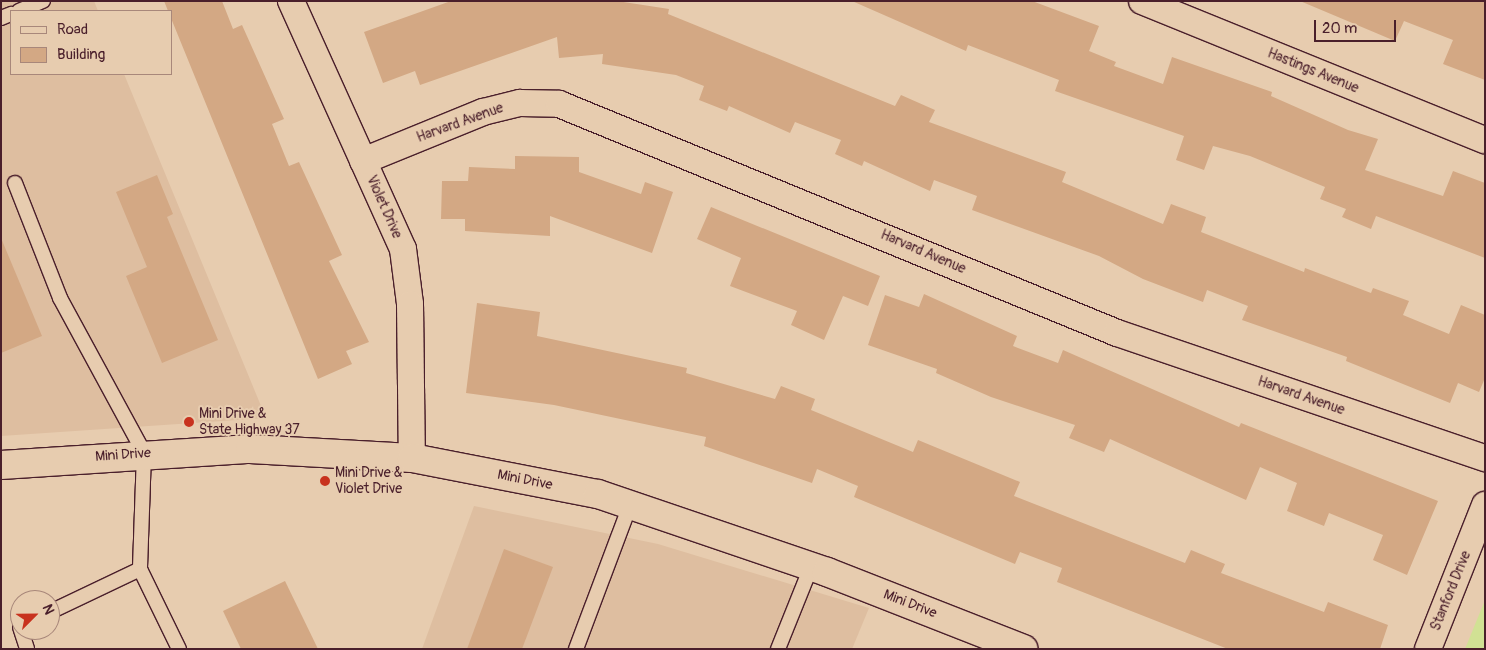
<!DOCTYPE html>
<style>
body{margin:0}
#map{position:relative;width:1486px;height:650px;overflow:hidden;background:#e7ccaf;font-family:Pangolin,sans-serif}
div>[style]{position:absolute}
.built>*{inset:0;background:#debea0}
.green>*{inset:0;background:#d1e194}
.building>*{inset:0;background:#d3a884}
.roads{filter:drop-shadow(1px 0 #4a1f2b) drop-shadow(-1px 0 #4a1f2b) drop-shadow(0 1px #4a1f2b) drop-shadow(0 -1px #4a1f2b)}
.lane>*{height:14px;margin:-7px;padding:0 7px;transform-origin:7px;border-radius:7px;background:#e7ccaf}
.street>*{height:26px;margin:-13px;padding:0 13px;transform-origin:13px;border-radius:13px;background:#e7ccaf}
.secondary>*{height:28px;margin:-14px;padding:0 14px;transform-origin:14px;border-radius:14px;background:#e7ccaf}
.dots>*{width:14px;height:14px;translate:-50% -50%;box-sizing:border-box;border:2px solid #e7ccaf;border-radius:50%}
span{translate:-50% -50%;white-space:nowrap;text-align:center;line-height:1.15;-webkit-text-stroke:4px #e7ccaf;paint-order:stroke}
.street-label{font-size:14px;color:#4a1f2b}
.poi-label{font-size:14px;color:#4a1f2b}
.left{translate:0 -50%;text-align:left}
.frame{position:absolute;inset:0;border:2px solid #4a1f2b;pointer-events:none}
.legend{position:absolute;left:10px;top:10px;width:162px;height:65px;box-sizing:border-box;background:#e7ccaf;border:1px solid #a8877a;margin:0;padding:6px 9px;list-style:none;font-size:15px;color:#4a1f2b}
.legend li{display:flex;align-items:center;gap:10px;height:25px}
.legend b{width:25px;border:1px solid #a8877a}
.north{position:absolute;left:10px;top:590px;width:50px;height:50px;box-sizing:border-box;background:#e7ccaf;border:1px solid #a8877a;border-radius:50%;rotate:67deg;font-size:14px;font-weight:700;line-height:20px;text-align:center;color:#4a1f2b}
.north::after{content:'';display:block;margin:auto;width:18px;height:22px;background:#c8321e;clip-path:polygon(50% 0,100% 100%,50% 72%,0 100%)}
.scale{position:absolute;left:1314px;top:20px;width:82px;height:22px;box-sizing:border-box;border:2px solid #4a1f2b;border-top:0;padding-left:6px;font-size:15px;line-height:18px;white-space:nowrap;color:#4a1f2b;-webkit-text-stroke:4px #e7ccaf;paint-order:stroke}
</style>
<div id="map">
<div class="built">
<i style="clip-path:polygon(1px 1px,94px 1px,98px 11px,11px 11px,11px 74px,124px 74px,266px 418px,1px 436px)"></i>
<i style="clip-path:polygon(474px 506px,658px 544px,869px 608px,852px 649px,422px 649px)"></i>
</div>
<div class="green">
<i style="clip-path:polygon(1485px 600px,1485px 649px,1465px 649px)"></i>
</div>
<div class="building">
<i style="clip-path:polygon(164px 1px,222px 1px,233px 29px,242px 25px,284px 119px,272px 124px,289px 166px,299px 162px,342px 255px,329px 261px,369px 342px,346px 351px,352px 364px,318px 379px)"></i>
<i style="clip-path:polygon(451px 1px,617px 1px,669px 9px,668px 14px,895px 106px,901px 95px,935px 110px,929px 122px,1066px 172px,1062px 182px,1163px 224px,1171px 204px,1206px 217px,1201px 232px,1304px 272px,1305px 268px,1371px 293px,1373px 288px,1409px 301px,1403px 315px,1449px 334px,1461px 305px,1485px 315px,1485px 378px,1479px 392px,1458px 383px,1450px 403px,1346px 361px,1347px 357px,1242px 320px,1248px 306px,1207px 290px,1203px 302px,1143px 279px,1099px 256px,972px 210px,977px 196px,934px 180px,930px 191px,864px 161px,862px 166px,835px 154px,841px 140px,795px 122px,790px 133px,729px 106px,727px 111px,699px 100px,704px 86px,676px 75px,602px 64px,603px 54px,559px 58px,557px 37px,420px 85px,415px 71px,383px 83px,364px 32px)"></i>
<i style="clip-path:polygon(852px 1px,1032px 1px,1099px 26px,1089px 51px,1116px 62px,1114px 66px,1163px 84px,1172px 57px,1272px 92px,1271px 96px,1348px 130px,1378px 139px,1365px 170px,1443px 196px,1453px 171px,1485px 183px,1485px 258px,1376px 216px,1371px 229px,1342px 217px,1346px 209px,1320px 199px,1325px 187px,1250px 156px,1213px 146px,1204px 170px,1176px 160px,1184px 136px,1055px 91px,1059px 80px,968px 45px,966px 51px)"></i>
<i style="clip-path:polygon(1300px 1px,1485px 1px,1485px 80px,1443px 64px,1453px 40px,1404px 21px,1395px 41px)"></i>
<i style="clip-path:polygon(515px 156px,579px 157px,579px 172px,641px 194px,645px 182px,673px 192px,652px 253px,550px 216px,550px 236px,465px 231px,465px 219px,441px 219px,442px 181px,468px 181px,469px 167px,515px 169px)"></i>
<i style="clip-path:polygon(157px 175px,173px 214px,167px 217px,218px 340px,162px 363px,126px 276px,147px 267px,116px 192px)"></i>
<i style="clip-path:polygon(711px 207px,880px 276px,868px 306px,843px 296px,824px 340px,791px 325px,797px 311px,730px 286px,741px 258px,697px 239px)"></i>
<i style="clip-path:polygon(1px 238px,42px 336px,1px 353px)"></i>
<i style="clip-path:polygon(924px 294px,1017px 336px,1013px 346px,1058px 363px,1063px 350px,1239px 427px,1241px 423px,1438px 501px,1407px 575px,1373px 560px,1383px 535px,1329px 513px,1324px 526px,1287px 511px,1297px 483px,1260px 467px,1246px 500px,1110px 439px,1104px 452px,1069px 438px,1075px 425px,991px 397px,936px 373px,937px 369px,868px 345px,885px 295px,919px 307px)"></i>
<i style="clip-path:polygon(477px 303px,540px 312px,537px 336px,687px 368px,686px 373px,775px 399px,781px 386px,815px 399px,811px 410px,913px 452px,918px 440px,1020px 482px,1014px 496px,1185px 563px,1191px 550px,1225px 564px,1221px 573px,1324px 612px,1328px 602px,1388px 625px,1380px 649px,1228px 649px,1057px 582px,1062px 568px,1020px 552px,1015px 564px,854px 497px,858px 486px,817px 469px,812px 483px,704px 446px,706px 437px,554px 405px,466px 393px)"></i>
<i style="clip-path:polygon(504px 549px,553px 567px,522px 649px,467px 649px)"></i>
<i style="clip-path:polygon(285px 581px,318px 649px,241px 649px,223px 611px)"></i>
</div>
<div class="roads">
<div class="lane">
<i style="left:19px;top:11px;width:26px;rotate:-23deg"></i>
<i style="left:1px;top:18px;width:11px;rotate:-22deg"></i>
<i style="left:15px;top:183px;width:123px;rotate:68.6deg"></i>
<i style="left:60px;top:298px;width:176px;rotate:61.5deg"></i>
<i style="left:144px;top:453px;width:116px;rotate:92deg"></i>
<i style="left:140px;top:569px;width:89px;rotate:64deg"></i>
<i style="left:50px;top:612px;width:100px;rotate:-25.5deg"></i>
<i style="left:20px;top:627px;width:23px;rotate:72deg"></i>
<i style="left:576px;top:649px;width:154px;rotate:-69.4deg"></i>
<i style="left:778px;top:649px;width:88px;rotate:-68.1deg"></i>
</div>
<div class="street">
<i style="left:291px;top:1px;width:272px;rotate:65.7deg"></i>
<i style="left:403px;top:249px;width:55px;rotate:82.7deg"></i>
<i style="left:410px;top:304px;width:154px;rotate:89.3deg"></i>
<i style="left:1142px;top:1px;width:370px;rotate:22.1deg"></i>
<i style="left:363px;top:161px;width:130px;rotate:-22.2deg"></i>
<i style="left:483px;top:112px;width:38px;rotate:-14deg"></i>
<i style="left:520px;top:103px;width:39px;rotate:1deg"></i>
<i style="left:559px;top:104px;width:603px;rotate:22.31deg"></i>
<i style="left:1117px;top:333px;width:389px;rotate:18.8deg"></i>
<i style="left:1428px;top:649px;width:155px;rotate:-68.4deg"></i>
</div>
<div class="secondary">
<i style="left:1px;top:465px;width:250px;rotate:-3.7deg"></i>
<i style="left:250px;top:449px;width:162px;rotate:3.2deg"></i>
<i style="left:412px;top:458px;width:189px;rotate:11deg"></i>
<i style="left:598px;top:494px;width:242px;rotate:18.8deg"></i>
<i style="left:827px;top:572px;width:211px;rotate:21.4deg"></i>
</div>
</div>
<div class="dots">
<i style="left:189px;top:422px;background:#c8321e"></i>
<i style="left:325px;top:481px;background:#c8321e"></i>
</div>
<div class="street-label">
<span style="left:1313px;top:71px;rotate:22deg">Hastings Avenue</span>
<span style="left:460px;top:123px;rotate:-20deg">Harvard Avenue</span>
<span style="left:384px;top:207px;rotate:66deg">Violet Drive</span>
<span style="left:923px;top:252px;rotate:23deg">Harvard Avenue</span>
<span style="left:1301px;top:396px;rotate:19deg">Harvard Avenue</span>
<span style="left:123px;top:455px;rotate:-4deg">Mini Drive</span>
<span style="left:525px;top:480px;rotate:11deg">Mini Drive</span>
<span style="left:1451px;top:591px;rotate:-68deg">Stanford Drive</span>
<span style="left:910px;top:604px;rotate:21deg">Mini Drive</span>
</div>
<div class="poi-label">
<span class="left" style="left:199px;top:422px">Mini Drive &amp;<br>State Highway 37</span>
<span class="left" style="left:335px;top:481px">Mini Drive &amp;<br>Violet Drive</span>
</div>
<div class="frame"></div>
<ul class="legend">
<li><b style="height:6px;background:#e7ccaf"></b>Road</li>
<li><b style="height:14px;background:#d3a884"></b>Building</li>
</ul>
<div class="north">N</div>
<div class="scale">20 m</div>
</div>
